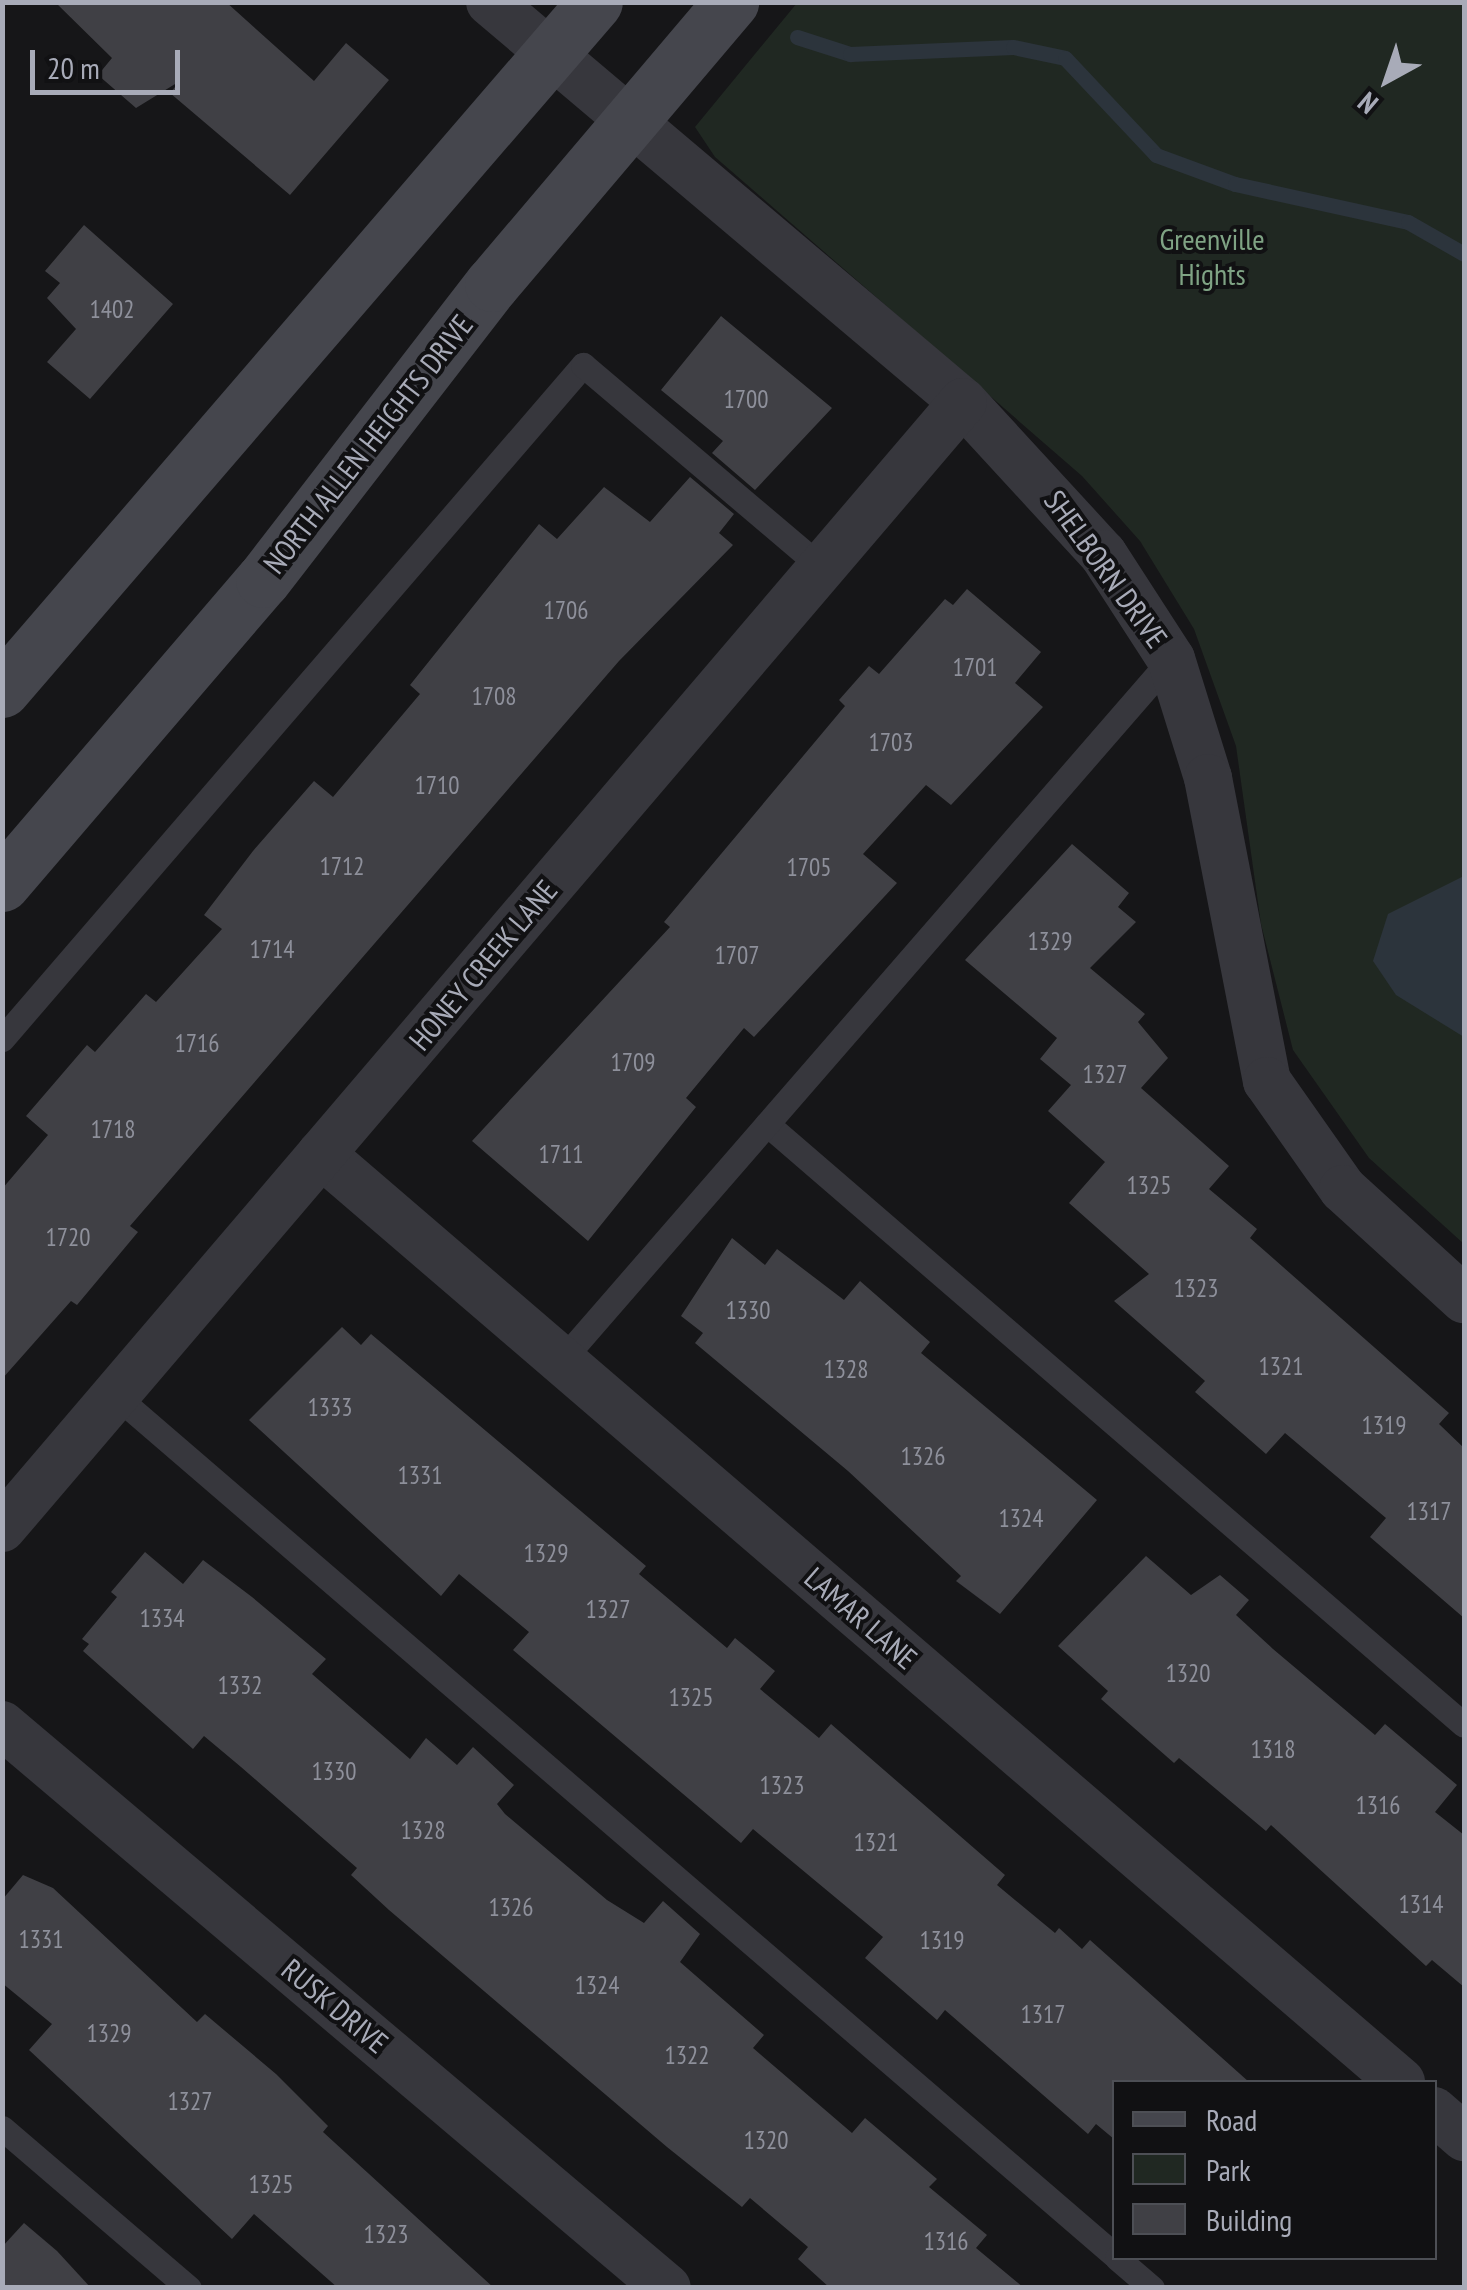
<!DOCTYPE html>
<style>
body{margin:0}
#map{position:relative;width:1467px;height:2290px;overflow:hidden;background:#161618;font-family:"PT Sans Narrow",sans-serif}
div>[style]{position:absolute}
.green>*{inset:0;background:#202822}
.water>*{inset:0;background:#2c343c}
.stream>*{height:15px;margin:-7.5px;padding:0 7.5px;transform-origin:7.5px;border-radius:7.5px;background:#2c343c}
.building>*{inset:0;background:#404045}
.service>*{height:25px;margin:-12.5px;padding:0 12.5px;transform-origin:12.5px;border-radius:12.5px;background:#37373d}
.minor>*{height:48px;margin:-24px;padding:0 24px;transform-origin:24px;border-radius:24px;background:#37373d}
.secondary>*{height:55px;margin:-27.5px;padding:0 27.5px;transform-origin:27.5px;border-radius:27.5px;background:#45464d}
span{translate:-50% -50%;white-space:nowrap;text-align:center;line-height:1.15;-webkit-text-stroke:8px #111113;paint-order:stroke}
.number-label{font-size:25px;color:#8e909b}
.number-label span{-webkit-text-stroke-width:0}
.park-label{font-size:30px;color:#7fa384}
.street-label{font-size:30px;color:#a8abb8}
.frame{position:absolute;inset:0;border:5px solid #a8abb8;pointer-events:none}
.legend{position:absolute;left:1112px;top:2080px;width:325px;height:180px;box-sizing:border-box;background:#111113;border:2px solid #4d4f55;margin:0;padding:12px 18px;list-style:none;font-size:30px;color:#a8abb8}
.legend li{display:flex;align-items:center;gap:20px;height:50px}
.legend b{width:50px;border:2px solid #4d4f55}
.north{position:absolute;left:1337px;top:30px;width:100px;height:100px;-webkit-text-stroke:8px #111113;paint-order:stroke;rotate:220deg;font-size:28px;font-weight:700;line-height:40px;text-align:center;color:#a8abb8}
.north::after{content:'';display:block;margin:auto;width:35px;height:45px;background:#a8abb8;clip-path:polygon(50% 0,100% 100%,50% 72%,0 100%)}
.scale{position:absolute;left:30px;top:50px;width:150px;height:45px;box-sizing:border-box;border:5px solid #a8abb8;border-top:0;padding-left:12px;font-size:30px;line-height:35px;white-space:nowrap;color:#a8abb8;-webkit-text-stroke:8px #111113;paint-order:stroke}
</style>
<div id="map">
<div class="green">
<i style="clip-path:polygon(797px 3px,1464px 3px,1464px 1244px,1369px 1158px,1293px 1050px,1261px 924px,1236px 746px,1194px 629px,1140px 541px,1082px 476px,715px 157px,695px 127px)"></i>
</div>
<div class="water">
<i style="clip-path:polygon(1464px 876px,1464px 1037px,1396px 995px,1373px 961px,1388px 914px)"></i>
</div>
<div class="stream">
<i style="left:797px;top:37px;width:56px;rotate:17.8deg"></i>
<i style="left:850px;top:54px;width:163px;rotate:-2.5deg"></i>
<i style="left:1013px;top:47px;width:53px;rotate:11.9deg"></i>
<i style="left:1065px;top:58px;width:133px;rotate:46.8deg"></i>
<i style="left:1156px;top:155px;width:84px;rotate:20.2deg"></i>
<i style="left:1235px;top:184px;width:177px;rotate:12.4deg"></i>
<i style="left:1408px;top:222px;width:64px;rotate:29.7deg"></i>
</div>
<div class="building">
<i style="clip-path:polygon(55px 2px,226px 2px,314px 81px,346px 43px,389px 80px,290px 195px,170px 93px,180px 81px,136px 108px,98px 75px,112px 58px)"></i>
<i style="clip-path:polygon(84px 225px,173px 304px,90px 399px,47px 362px,76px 329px,47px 298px,60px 283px,45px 271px)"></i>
<i style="clip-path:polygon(721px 316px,832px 408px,755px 490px,712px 453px,723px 441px,661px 390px)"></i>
<i style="clip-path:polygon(690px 477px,734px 514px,719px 533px,733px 545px,619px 661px,130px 1226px,138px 1232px,77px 1305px,71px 1301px,2px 1379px,2px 1189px,48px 1135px,26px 1116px,87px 1045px,95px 1052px,146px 994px,156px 1002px,222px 929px,204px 915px,253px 851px,314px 781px,333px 797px,420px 694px,410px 685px,539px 524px,557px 539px,604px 487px,650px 522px)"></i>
<i style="clip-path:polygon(967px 589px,1041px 652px,1015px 683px,1043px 707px,951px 805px,926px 785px,863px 854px,897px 883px,754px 1037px,744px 1028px,686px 1098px,696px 1107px,588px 1241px,472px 1141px,670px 927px,664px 922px,845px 706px,839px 700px,869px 666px,879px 674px,945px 599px,953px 605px)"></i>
<i style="clip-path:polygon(1072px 844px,1129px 893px,1118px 907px,1136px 922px,1090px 968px,1145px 1014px,1138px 1022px,1168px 1058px,1141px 1088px,1229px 1166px,1209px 1189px,1257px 1229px,1250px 1238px,1449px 1413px,1439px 1424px,1464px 1448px,1464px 1618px,1370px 1537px,1386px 1518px,1285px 1433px,1266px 1454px,1195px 1392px,1205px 1381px,1114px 1301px,1149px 1274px,1069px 1203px,1105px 1162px,1048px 1111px,1071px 1085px,1040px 1059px,1057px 1038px,965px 960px)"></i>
<i style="clip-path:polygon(732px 1238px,765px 1265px,777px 1249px,844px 1300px,860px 1281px,930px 1342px,921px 1353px,1097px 1500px,1000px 1614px,956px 1581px,961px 1576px,848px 1471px,695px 1343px,703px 1333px,681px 1316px)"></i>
<i style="clip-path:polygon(342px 1327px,361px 1345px,371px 1334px,646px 1566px,639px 1574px,727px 1648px,735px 1638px,775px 1671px,760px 1689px,819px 1738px,831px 1724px,1005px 1875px,997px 1885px,1055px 1933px,1059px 1928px,1082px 1949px,1090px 1940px,1249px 2082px,1114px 2082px,1114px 2139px,1096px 2124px,1088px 2134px,945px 2010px,937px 2020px,865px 1958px,883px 1937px,753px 1829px,741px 1843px,513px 1650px,529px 1632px,459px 1574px,441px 1596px,249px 1420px)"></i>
<i style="clip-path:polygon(145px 1552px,183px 1584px,203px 1560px,252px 1597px,326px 1659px,312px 1674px,410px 1759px,426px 1738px,457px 1765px,473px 1747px,514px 1785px,497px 1804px,505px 1814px,607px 1900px,644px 1923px,663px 1901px,700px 1934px,680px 1962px,764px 2035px,753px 2048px,852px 2133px,865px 2118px,937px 2179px,929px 2187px,987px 2235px,976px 2248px,1024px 2288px,830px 2288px,798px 2259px,808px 2247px,750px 2198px,742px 2207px,667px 2147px,389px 1910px,351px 1875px,357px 1868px,241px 1767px,204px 1736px,193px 1749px,83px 1651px,89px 1644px,82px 1639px,117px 1597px,111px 1592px)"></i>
<i style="clip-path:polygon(1146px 1556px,1191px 1595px,1220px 1575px,1249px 1600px,1236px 1615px,1273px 1649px,1375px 1735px,1385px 1724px,1457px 1785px,1435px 1812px,1464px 1835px,1464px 1987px,1432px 1960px,1426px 1966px,1271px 1825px,1266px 1831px,1179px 1758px,1174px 1763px,1101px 1699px,1108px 1691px,1058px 1646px)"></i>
<i style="clip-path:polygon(23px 1875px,53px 1888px,197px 2022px,205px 2014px,276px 2074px,328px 2126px,323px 2132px,494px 2288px,338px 2288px,254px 2214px,232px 2239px,29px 2050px,52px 2024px,2px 1983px,2px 1900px)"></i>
<i style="clip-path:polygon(24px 2223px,57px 2251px,91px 2288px,2px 2288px,2px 2247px)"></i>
</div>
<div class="service">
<i style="left:2px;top:1039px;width:890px;rotate:-49.24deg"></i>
<i style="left:583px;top:365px;width:314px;rotate:40.3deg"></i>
<i style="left:767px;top:1124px;width:920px;rotate:40.77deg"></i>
<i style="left:561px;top:1361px;width:930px;rotate:-49.01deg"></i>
<i style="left:115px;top:1395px;width:1318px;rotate:40.72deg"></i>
<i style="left:2px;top:2128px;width:246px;rotate:40.6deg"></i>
<i style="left:1117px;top:2258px;width:46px;rotate:40.6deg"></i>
</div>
<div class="minor">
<i style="left:490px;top:2px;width:619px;rotate:40.22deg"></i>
<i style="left:963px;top:402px;width:207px;rotate:47.4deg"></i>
<i style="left:1103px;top:554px;width:125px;rotate:57.1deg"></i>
<i style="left:1171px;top:659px;width:125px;rotate:72.7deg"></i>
<i style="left:1208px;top:778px;width:309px;rotate:79deg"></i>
<i style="left:1267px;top:1081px;width:132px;rotate:54.9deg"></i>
<i style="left:1343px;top:1189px;width:164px;rotate:42.3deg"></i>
<i style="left:321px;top:1154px;width:1424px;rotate:40.67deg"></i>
<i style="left:2px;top:1528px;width:1480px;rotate:-49.52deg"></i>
<i style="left:2px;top:1725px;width:871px;rotate:40.25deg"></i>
<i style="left:1434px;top:2111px;width:40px;rotate:41deg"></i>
</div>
<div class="secondary">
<i style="left:2px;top:690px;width:908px;rotate:-49.24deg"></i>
<i style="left:2px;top:884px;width:401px;rotate:-49.4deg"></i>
<i style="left:263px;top:580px;width:374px;rotate:-52.3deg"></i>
<i style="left:492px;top:284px;width:370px;rotate:-49.7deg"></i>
</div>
<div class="number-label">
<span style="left:112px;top:309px">1402</span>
<span style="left:746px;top:399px">1700</span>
<span style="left:566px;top:610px">1706</span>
<span style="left:975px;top:667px">1701</span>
<span style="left:494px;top:696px">1708</span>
<span style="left:891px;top:742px">1703</span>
<span style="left:437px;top:785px">1710</span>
<span style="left:342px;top:866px">1712</span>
<span style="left:809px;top:867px">1705</span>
<span style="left:1050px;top:941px">1329</span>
<span style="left:272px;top:949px">1714</span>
<span style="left:737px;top:955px">1707</span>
<span style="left:197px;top:1043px">1716</span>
<span style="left:633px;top:1062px">1709</span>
<span style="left:1105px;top:1074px">1327</span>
<span style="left:113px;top:1129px">1718</span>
<span style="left:561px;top:1154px">1711</span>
<span style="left:1149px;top:1185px">1325</span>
<span style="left:68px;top:1237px">1720</span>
<span style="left:1196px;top:1288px">1323</span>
<span style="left:748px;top:1310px">1330</span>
<span style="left:1281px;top:1366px">1321</span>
<span style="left:846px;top:1369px">1328</span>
<span style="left:330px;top:1407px">1333</span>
<span style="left:1384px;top:1425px">1319</span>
<span style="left:923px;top:1456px">1326</span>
<span style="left:420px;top:1475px">1331</span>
<span style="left:1429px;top:1511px">1317</span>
<span style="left:1021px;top:1518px">1324</span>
<span style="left:546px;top:1553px">1329</span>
<span style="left:608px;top:1609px">1327</span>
<span style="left:162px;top:1618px">1334</span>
<span style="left:1188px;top:1673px">1320</span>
<span style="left:240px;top:1685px">1332</span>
<span style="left:691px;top:1697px">1325</span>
<span style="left:1273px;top:1749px">1318</span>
<span style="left:334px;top:1771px">1330</span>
<span style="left:782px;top:1785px">1323</span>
<span style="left:1378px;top:1805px">1316</span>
<span style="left:423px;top:1830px">1328</span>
<span style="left:876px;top:1842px">1321</span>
<span style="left:1421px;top:1904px">1314</span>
<span style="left:511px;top:1907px">1326</span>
<span style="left:41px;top:1939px">1331</span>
<span style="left:942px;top:1940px">1319</span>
<span style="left:597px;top:1985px">1324</span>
<span style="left:1043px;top:2014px">1317</span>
<span style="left:109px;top:2033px">1329</span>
<span style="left:687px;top:2055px">1322</span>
<span style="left:190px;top:2101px">1327</span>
<span style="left:766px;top:2140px">1320</span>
<span style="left:271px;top:2184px">1325</span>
<span style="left:386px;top:2234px">1323</span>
<span style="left:946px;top:2241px">1316</span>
</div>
<div class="park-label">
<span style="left:1212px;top:256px">Greenville<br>Hights</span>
</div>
<div class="street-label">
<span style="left:368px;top:444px;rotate:-52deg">NORTH ALLEN HEIGHTS DRIVE</span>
<span style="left:1106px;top:569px;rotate:54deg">SHELBORN DRIVE</span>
<span style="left:483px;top:965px;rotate:-50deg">HONEY CREEK LANE</span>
<span style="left:861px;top:1618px;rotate:41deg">LAMAR LANE</span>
<span style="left:335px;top:2006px;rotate:40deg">RUSK DRIVE</span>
</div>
<div class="frame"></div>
<ul class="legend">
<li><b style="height:12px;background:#45464d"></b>Road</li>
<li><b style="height:28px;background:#202822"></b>Park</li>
<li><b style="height:28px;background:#404045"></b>Building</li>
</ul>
<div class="north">N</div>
<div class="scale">20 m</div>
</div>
